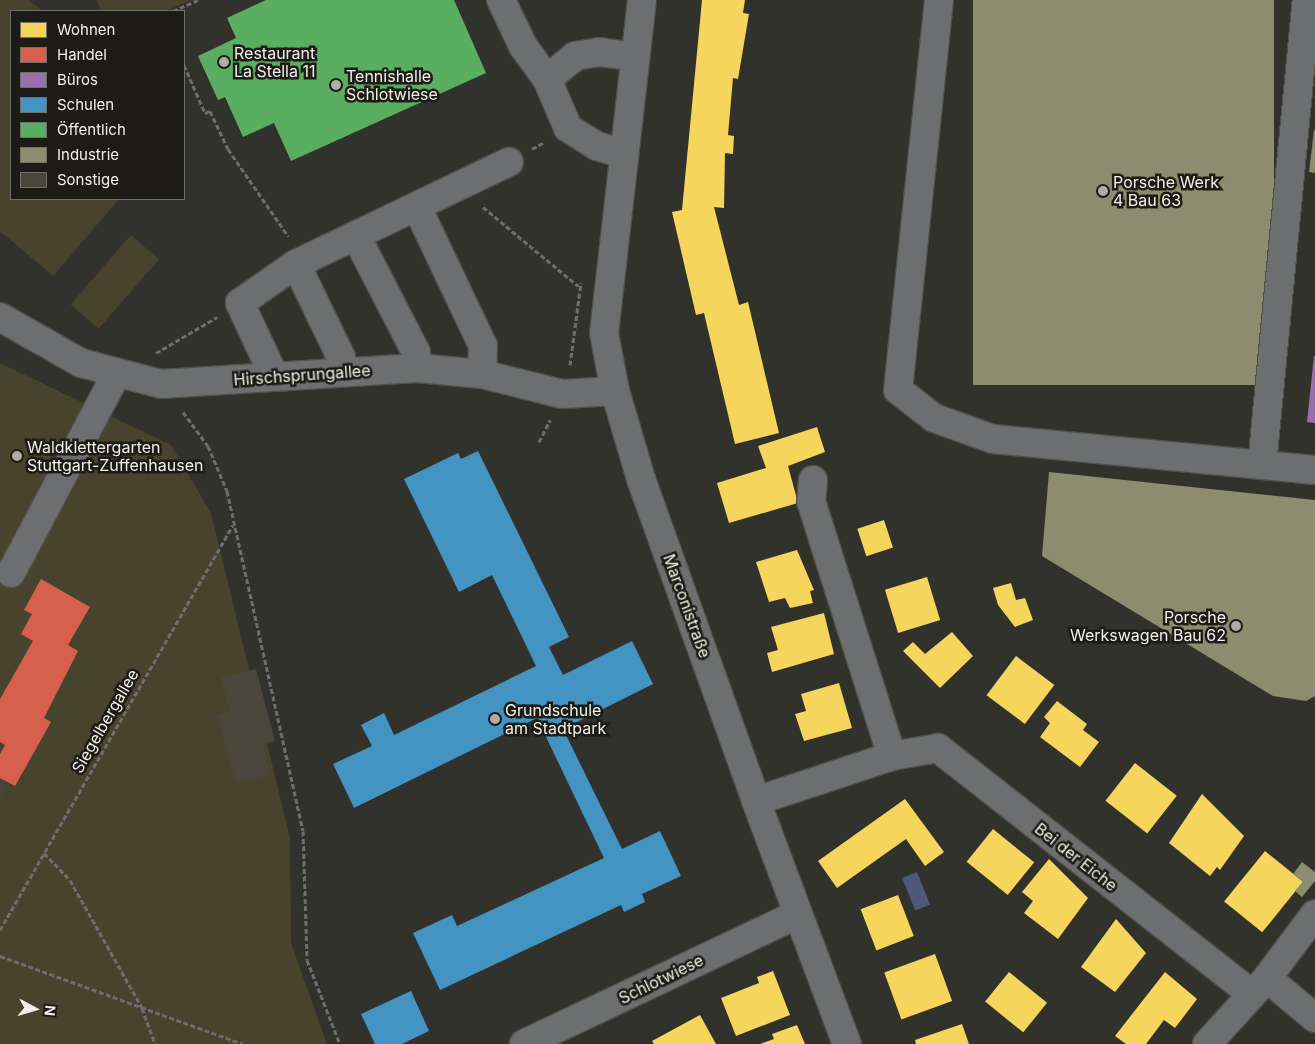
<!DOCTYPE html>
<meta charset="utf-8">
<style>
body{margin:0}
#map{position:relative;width:1315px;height:1044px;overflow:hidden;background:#32322c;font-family:Inter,sans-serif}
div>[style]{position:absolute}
.green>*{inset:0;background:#48432c;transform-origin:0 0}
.water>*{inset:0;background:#4e587a;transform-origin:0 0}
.homes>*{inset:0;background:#f6d55c;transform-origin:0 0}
.shops>*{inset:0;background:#d6604d}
.offices>*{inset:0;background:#9970ab}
.schools>*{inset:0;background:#4393c3}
.public>*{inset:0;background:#5aae61}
.industry>*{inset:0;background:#8c8c6e;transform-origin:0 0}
.building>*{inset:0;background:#49473c}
.path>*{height:3px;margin-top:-1.5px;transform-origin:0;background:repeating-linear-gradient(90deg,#6d6e6d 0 5px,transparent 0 7.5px)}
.roads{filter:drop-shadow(1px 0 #50504b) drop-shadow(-1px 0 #50504b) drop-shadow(0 1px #50504b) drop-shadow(0 -1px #50504b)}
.minor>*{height:28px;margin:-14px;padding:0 14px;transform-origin:14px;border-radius:14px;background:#6c6e70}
.dots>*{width:14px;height:14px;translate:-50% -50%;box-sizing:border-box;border:2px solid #1c1b16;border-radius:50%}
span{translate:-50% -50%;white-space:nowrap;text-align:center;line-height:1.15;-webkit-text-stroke:5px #1c1b16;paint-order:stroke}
.poi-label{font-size:16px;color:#f1f0e8}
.left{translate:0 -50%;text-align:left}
.right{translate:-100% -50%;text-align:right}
.street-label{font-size:16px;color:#f1f0e8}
.legend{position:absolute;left:10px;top:10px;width:175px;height:190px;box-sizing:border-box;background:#1c1b16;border:1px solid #71706a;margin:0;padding:6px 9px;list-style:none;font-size:15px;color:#f1f0e8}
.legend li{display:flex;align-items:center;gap:10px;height:25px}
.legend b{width:25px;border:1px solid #71706a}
.north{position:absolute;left:10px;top:984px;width:50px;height:50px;-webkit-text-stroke:4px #1c1b16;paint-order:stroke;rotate:96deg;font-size:14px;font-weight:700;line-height:20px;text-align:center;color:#f1f0e8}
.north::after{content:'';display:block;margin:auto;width:18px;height:22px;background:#f1f0e8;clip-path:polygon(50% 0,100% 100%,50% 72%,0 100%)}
</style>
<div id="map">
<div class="green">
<i style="clip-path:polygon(0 0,29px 0,42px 11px,11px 11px,11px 199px,119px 199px,53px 276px,0 231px)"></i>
<i style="clip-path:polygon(96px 0,191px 0,166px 11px,101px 11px)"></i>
<i style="left:131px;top:235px;width:37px;height:92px;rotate:41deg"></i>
<i style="clip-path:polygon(0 363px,171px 445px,211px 513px,290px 838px,291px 943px,327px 1044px,0 1044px)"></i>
</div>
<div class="water">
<i style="left:917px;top:872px;width:35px;height:16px;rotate:68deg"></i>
</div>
<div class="homes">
<i style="clip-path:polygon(702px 0,745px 0,743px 13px,749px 14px,738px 79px,733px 78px,728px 135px,734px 136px,733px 154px,725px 153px,724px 208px,714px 207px,739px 305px,748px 302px,779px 433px,735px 444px,704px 313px,696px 315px,672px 212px,682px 210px)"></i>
<i style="clip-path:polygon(817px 427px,825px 452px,788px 466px,798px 503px,729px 523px,717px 483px,766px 468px,758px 446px)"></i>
<i style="left:884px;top:520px;width:29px;height:28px;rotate:72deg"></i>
<i style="clip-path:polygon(797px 550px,814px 590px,810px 591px,813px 603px,790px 608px,785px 598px,769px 602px,756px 562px)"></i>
<i style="left:927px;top:577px;width:45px;height:44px;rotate:73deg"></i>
<i style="clip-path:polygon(1011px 583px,1016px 600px,1025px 598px,1033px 620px,1015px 627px,998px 605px,993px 588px)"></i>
<i style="clip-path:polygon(824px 613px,834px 654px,772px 672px,767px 653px,778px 650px,771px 627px)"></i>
<i style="clip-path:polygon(952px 632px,973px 656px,940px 688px,903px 651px,913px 642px,925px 654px)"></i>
<i style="left:1016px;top:656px;width:48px;height:49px;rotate:37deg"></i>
<i style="clip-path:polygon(839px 683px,852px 728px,804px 741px,795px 714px,806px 711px,801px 694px)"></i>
<i style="clip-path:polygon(1057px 701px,1087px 724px,1083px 730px,1099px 742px,1080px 767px,1040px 737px,1050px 723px,1044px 717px)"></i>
<i style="left:1135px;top:763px;width:53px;height:48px;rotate:38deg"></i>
<i style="clip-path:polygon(1202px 794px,1244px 836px,1220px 870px,1217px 867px,1210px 876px,1169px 843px)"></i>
<i style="clip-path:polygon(905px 799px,944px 852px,925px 866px,906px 839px,837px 888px,818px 861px)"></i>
<i style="left:993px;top:829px;width:53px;height:42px;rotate:39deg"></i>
<i style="left:1265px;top:851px;width:49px;height:65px;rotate:39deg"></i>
<i style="clip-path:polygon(1049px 859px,1088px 898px,1058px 939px,1024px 913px,1033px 901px,1022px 892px)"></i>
<i style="left:898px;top:895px;width:44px;height:40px;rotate:69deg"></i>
<i style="clip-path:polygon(1116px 919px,1146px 953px,1115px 992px,1081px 967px)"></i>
<i style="left:935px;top:954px;width:50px;height:54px;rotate:70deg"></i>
<i style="clip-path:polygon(773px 971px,790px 1015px,736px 1036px,721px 998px,759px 983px,757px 977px)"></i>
<i style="left:1009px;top:972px;width:49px;height:38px;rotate:39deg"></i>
<i style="clip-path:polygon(1165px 972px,1197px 999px,1175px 1028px,1164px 1020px,1146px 1044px,1126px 1044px,1115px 1036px)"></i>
<i style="clip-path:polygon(700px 1015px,716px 1044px,654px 1044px,652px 1041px)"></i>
<i style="clip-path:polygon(962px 1024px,969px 1044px,916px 1044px,915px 1040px)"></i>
<i style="clip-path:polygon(797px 1025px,805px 1044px,760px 1044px,774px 1039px,772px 1034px)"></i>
</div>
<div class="shops">
<i style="clip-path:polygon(41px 579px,90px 607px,68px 645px,78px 651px,44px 718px,51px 722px,15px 786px,0 778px,0 754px,5px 745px,0 742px,0 699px,33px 641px,21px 634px,32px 614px,24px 610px)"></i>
</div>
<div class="offices">
<i style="clip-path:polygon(1314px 356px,1315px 356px,1315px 423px,1307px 422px)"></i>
</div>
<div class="schools">
<i style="clip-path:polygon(478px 451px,569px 637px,549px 647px,563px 675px,632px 641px,653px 684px,563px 729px,622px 849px,660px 831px,681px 876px,642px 894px,645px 902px,624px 912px,621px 905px,440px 990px,413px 933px,452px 915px,457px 926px,604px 858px,537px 718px,354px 808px,333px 764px,372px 746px,361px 725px,384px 713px,394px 735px,536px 666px,492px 575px,459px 592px,404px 479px,458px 453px,461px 459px)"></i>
<i style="clip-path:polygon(411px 991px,429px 1031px,402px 1044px,375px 1044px,361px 1014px)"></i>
</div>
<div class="public">
<i style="clip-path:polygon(266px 0,454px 0,486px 73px,291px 161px,274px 123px,243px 137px,225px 97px,218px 100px,198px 56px,236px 38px,227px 18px)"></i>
</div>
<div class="industry">
<i style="left:973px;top:0;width:301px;height:385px"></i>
<i style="clip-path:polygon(1314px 130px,1315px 130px,1315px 173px,1309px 172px)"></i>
<i style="clip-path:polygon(1049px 472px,1315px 500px,1315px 696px,1306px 701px,1273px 696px,1042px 556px)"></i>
<i style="clip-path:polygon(1302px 862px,1315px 872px,1315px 881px,1302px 897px,1295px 891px,1303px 882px,1293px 874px)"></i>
</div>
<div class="building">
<i style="clip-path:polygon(256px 669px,275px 741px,263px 744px,270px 775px,236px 783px,217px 715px,230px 712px,221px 677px)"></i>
<i style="clip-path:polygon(0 783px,6px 786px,0 798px)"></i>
</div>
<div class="path">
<i style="left:173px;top:11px;width:27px;rotate:-24deg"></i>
<i style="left:184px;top:65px;width:52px;rotate:66.4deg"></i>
<i style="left:205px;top:113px;width:5px;rotate:-22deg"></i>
<i style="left:210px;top:111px;width:42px;rotate:64.7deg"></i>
<i style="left:228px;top:149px;width:106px;rotate:55.4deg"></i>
<i style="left:532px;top:149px;width:14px;rotate:-30deg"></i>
<i style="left:483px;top:207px;width:124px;rotate:39.7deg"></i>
<i style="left:156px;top:353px;width:71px;rotate:-30.5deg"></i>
<i style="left:570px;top:365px;width:83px;rotate:-82.4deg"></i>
<i style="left:183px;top:412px;width:42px;rotate:53.7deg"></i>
<i style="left:208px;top:446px;width:49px;rotate:67.1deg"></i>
<i style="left:227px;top:491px;width:348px;rotate:77.4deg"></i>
<i style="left:303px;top:831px;width:129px;rotate:88.2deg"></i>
<i style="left:307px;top:960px;width:90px;rotate:68.6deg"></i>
<i style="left:539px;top:442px;width:25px;rotate:-63deg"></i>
<i style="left:44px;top:853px;width:37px;rotate:46deg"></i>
<i style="left:70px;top:880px;width:147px;rotate:60.6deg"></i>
<i style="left:142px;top:1008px;width:38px;rotate:70deg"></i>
<i style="left:0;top:930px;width:467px;rotate:-60.1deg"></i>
<i style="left:0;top:956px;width:258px;rotate:19.9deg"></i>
</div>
<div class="roads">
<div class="minor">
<i style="left:501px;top:0;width:51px;rotate:64.4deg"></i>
<i style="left:523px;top:46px;width:41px;rotate:54deg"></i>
<i style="left:547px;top:79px;width:53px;rotate:66.8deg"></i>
<i style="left:568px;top:128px;width:34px;rotate:32deg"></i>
<i style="left:597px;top:146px;width:28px;rotate:17deg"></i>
<i style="left:642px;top:0;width:335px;rotate:96.5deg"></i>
<i style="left:604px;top:333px;width:59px;rotate:79.3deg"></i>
<i style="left:615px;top:391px;width:92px;rotate:73.5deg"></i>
<i style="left:641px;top:479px;width:342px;rotate:70.3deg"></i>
<i style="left:756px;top:801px;width:259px;rotate:69.5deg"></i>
<i style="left:939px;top:0;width:392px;rotate:96deg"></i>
<i style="left:898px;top:390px;width:46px;rotate:37.9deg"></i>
<i style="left:934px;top:418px;width:63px;rotate:19.6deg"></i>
<i style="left:993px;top:439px;width:323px;rotate:5.5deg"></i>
<i style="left:547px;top:79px;width:36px;rotate:-39deg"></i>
<i style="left:575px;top:56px;width:25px;rotate:-9deg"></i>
<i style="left:600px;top:52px;width:36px;rotate:8deg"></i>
<i style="left:417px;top:207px;width:154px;rotate:64.6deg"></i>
<i style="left:483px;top:346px;width:28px;rotate:92deg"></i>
<i style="left:356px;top:236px;width:131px;rotate:62.7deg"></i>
<i style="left:416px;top:352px;width:16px;rotate:86deg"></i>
<i style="left:296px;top:264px;width:103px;rotate:64.2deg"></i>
<i style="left:341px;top:357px;width:15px;rotate:86deg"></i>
<i style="left:0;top:317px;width:93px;rotate:29.6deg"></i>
<i style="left:81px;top:363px;width:83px;rotate:14.7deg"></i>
<i style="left:161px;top:384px;width:256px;rotate:-3.6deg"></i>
<i style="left:417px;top:368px;width:65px;rotate:5.3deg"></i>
<i style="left:482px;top:374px;width:82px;rotate:14deg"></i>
<i style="left:562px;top:394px;width:53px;rotate:-3.2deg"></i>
<i style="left:274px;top:376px;width:81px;rotate:-115deg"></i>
<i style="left:240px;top:303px;width:68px;rotate:-34.9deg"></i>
<i style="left:296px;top:264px;width:236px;rotate:-25.6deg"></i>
<i style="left:1262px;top:465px;width:467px;rotate:-84.5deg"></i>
<i style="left:813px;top:480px;width:21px;rotate:95deg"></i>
<i style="left:811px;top:501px;width:268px;rotate:72.4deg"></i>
<i style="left:11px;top:573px;width:224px;rotate:-62.1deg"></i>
<i style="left:756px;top:801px;width:143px;rotate:-18.3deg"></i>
<i style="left:892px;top:756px;width:47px;rotate:-9.9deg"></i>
<i style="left:938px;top:748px;width:399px;rotate:38.1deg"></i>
<i style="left:1267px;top:978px;width:62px;rotate:39.8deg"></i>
<i style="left:524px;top:1044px;width:303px;rotate:-25.4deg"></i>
<i style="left:1207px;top:1044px;width:89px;rotate:-47.7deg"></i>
<i style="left:1267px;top:978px;width:80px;rotate:-53.1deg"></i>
</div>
</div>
<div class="dots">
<i style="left:224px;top:62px;background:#aeaea6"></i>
<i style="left:336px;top:85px;background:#aeaea6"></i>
<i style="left:1103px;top:191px;background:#aeaea6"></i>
<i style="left:17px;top:456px;background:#aeaea6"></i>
<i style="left:1236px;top:626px;background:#aeaea6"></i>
<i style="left:495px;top:719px;background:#aeaea6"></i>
</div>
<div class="poi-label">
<span class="left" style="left:234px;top:62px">Restaurant<br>La Stella 11</span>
<span class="left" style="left:346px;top:85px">Tennishalle<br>Schlotwiese</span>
<span class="left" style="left:1113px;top:191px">Porsche Werk<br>4 Bau 63</span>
<span class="left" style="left:27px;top:456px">Waldklettergarten<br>Stuttgart-Zuffenhausen</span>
<span class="right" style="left:1226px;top:626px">Porsche<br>Werkswagen Bau 62</span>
<span class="left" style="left:505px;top:719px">Grundschule<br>am Stadtpark</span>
</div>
<div class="street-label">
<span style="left:302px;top:375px;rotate:-4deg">Hirschsprungallee</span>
<span style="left:687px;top:606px;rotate:70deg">Marconistraße</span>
<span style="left:105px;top:721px;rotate:-60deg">Siegelbergallee</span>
<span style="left:1076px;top:857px;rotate:38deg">Bei der Eiche</span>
<span style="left:661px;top:979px;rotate:-26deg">Schlotwiese</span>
</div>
<ul class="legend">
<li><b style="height:14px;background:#f6d55c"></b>Wohnen</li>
<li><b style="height:14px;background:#d6604d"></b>Handel</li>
<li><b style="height:14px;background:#9970ab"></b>Büros</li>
<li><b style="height:14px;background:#4393c3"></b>Schulen</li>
<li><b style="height:14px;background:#5aae61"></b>Öffentlich</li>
<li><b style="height:14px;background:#8c8c6e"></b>Industrie</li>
<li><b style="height:14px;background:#49473c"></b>Sonstige</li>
</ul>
<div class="north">N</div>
</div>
